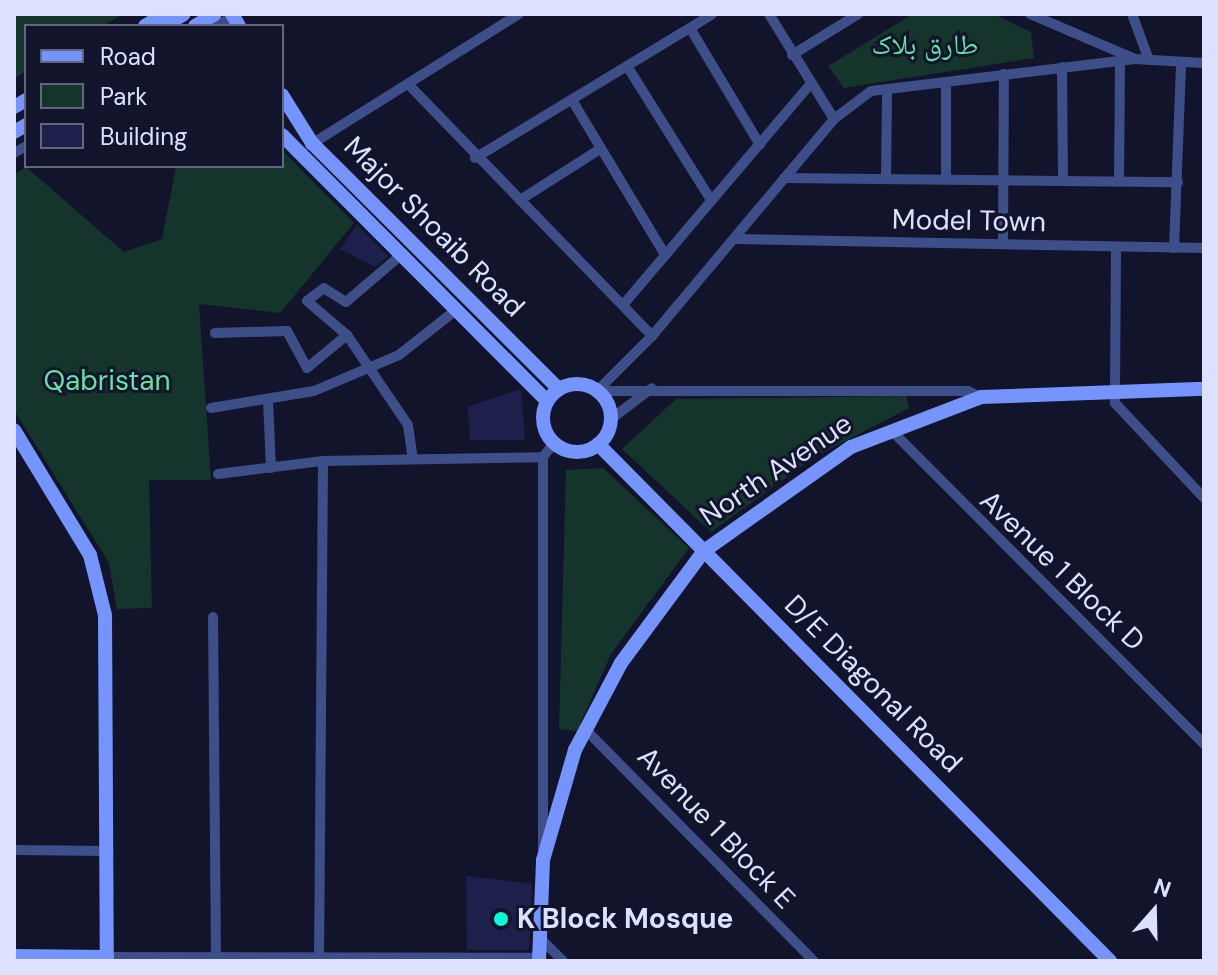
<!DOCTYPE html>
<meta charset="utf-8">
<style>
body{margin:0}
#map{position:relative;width:1218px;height:975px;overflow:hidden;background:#12142b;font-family:"DM Sans","Noto Naskh Arabic",sans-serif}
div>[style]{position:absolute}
.green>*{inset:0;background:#15352c}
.building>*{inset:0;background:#1e204c}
.street>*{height:10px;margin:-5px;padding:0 5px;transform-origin:5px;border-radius:5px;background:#3d4e89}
.secondary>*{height:14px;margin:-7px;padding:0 7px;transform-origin:7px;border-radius:7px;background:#7594fd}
.secondary>.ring{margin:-7px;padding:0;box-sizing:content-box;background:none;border:14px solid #7594fd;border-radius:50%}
.dots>*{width:22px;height:22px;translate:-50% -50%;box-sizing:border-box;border:4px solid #12142b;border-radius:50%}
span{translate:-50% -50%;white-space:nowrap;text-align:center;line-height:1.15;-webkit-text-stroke:6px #12142b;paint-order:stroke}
.park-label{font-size:28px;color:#67dfa2}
.street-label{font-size:28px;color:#dce1fe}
.poi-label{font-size:28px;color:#dce1fe;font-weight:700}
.left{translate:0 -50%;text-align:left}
.frame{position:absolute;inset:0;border:16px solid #dce1fe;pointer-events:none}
.legend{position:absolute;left:24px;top:24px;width:260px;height:144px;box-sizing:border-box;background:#12142b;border:2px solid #63667f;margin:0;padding:10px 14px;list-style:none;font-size:24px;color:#dce1fe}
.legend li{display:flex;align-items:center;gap:16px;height:40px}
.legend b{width:40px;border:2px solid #63667f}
.north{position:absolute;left:1114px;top:871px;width:80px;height:80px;-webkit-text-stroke:6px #12142b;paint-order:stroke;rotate:20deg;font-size:22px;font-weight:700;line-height:32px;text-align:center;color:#dce1fe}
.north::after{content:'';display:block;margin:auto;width:28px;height:36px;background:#dce1fe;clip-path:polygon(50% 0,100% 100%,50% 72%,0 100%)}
</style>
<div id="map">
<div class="green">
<i style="clip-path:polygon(14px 14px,123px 14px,103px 26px,26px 26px,26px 71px,14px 79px)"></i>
<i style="clip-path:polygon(913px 14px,994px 14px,1031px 32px,1034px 58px,844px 88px,828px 66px)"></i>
<i style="clip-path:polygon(282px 150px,354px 223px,280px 313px,199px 304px,211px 480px,149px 480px,152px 608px,117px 609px,109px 563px,14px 410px,14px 175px,26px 167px,124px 252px,162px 239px,176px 166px,282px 166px)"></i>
<i style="clip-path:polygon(906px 396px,909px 408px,813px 458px,711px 532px,622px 449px,676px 399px)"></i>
<i style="clip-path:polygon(603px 468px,689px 548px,611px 654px,577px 731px,559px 729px,566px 470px)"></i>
</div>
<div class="building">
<i style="clip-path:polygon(357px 225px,388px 256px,375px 267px,340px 249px)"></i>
<i style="clip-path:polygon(521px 389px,525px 440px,470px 440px,468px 407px)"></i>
<i style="clip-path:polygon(466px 876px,532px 884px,529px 950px,467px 950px)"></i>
</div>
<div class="street">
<i style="left:1030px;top:14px;width:114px;rotate:23.2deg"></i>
<i style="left:1132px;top:14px;width:49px;rotate:69.7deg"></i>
<i style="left:217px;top:26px;width:23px;rotate:-31deg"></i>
<i style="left:690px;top:28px;width:26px;rotate:-32deg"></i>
<i style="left:792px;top:55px;width:78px;rotate:-31.8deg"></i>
<i style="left:627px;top:66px;width:158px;rotate:57.9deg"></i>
<i style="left:1062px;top:67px;width:111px;rotate:89.5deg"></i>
<i style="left:946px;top:83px;width:95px;rotate:90deg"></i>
<i style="left:408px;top:84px;width:351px;rotate:45.9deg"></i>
<i style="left:572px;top:100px;width:181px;rotate:59deg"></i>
<i style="left:834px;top:119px;width:46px;rotate:-37.1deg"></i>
<i style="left:871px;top:91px;width:266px;rotate:-6.9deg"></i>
<i style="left:1135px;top:59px;width:69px;rotate:3.3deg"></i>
<i style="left:310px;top:145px;width:247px;rotate:-32.1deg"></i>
<i style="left:14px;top:153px;width:14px;rotate:-30deg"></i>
<i style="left:475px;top:158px;width:251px;rotate:-31.2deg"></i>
<i style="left:690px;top:28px;width:136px;rotate:59.1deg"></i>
<i style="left:784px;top:178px;width:394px;rotate:0.6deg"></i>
<i style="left:886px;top:178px;width:88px;rotate:-89.3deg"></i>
<i style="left:1119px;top:180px;width:117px;rotate:-89.5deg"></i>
<i style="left:520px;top:200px;width:95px;rotate:-32.5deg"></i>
<i style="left:735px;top:239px;width:469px;rotate:1.1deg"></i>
<i style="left:1003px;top:244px;width:170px;rotate:-89.7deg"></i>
<i style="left:1116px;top:248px;width:155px;rotate:90.4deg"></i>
<i style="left:1115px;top:403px;width:130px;rotate:46.9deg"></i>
<i style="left:1174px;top:248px;width:186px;rotate:-87.8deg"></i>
<i style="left:401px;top:255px;width:72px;rotate:139.5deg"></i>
<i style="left:346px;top:302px;width:26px;rotate:-148deg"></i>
<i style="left:324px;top:288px;width:21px;rotate:143deg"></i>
<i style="left:307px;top:301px;width:52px;rotate:40.4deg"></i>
<i style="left:347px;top:335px;width:109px;rotate:55.9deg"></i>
<i style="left:408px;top:425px;width:30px;rotate:82deg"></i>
<i style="left:623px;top:305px;width:287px;rotate:-49.7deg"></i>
<i style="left:215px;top:333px;width:72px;rotate:-1.6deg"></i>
<i style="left:287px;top:331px;width:42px;rotate:61.6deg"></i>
<i style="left:307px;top:368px;width:52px;rotate:-39.5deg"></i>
<i style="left:597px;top:391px;width:78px;rotate:-45deg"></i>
<i style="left:652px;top:336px;width:283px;rotate:-50deg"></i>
<i style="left:834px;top:119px;width:123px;rotate:-121.8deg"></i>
<i style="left:599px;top:391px;width:369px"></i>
<i style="left:968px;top:391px;width:14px;rotate:25deg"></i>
<i style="left:268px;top:401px;width:67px;rotate:87.4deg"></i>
<i style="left:211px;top:408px;width:104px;rotate:-9.4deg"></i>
<i style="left:314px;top:391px;width:92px;rotate:-23deg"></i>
<i style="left:399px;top:355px;width:73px;rotate:-38.3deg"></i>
<i style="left:611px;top:419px;width:51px;rotate:-37.1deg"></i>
<i style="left:891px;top:430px;width:443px;rotate:45.1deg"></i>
<i style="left:218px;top:474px;width:106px;rotate:-7.1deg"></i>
<i style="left:213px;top:617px;width:344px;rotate:89.5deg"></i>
<i style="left:584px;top:728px;width:327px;rotate:45.4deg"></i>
<i style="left:14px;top:850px;width:94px;rotate:0.6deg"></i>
<i style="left:543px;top:850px;width:393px;rotate:-90deg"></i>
<i style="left:539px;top:937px;width:34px;rotate:45deg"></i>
<i style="left:107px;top:957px;width:432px;rotate:0.1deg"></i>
<i style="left:319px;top:961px;width:500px;rotate:-89.54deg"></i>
<i style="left:323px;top:461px;width:220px;rotate:-1deg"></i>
<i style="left:543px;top:457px;width:18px;rotate:-52deg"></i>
</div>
<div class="secondary">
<i style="left:232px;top:14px;width:14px;rotate:60deg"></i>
<i style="left:145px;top:26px;width:22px;rotate:-32deg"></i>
<i style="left:164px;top:26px;width:23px;rotate:-31deg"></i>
<i style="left:195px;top:26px;width:23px;rotate:-31deg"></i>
<i style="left:282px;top:95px;width:57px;rotate:58deg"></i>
<i style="left:312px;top:143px;width:349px;rotate:44.9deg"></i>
<i style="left:14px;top:107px;width:14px;rotate:-30deg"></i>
<i style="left:14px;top:132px;width:14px;rotate:-30deg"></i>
<i style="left:282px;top:135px;width:375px;rotate:45.1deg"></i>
<i class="ring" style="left:543px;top:384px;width:54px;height:54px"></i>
<i style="left:14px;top:430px;width:146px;rotate:58.7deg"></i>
<i style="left:90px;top:555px;width:62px;rotate:76deg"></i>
<i style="left:105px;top:615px;width:346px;rotate:89.7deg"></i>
<i style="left:598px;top:444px;width:728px;rotate:45.28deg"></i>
<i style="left:14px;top:956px;width:93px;rotate:0.6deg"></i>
<i style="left:539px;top:961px;width:101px;rotate:-87.7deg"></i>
<i style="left:543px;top:860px;width:115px;rotate:-73.8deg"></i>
<i style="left:575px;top:750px;width:98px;rotate:-62.1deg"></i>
<i style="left:621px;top:663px;width:139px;rotate:-53.5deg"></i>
<i style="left:704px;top:551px;width:180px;rotate:-35.3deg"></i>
<i style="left:851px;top:447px;width:139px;rotate:-21deg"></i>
<i style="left:981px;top:397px;width:223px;rotate:-2.1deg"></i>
</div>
<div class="dots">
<i style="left:501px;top:919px;background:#0bfbd6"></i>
</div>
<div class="park-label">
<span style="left:925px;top:45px">طارق بلاک</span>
<span style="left:107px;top:381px">Qabristan</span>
</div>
<div class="street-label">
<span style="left:969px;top:221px;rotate:1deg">Model Town</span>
<span style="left:434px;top:227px;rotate:45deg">Major Shoaib Road</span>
<span style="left:776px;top:470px;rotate:-34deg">North Avenue</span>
<span style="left:1062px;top:571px;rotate:44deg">Avenue 1 Block D</span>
<span style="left:873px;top:684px;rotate:45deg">D/E Diagonal Road</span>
<span style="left:716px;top:828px;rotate:46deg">Avenue 1 Block E</span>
</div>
<div class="poi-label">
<span class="left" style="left:517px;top:919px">K Block Mosque</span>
</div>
<div class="frame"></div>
<ul class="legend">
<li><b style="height:10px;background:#7594fd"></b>Road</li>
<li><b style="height:22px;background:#15352c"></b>Park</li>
<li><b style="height:22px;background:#1e204c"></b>Building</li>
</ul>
<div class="north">N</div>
</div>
